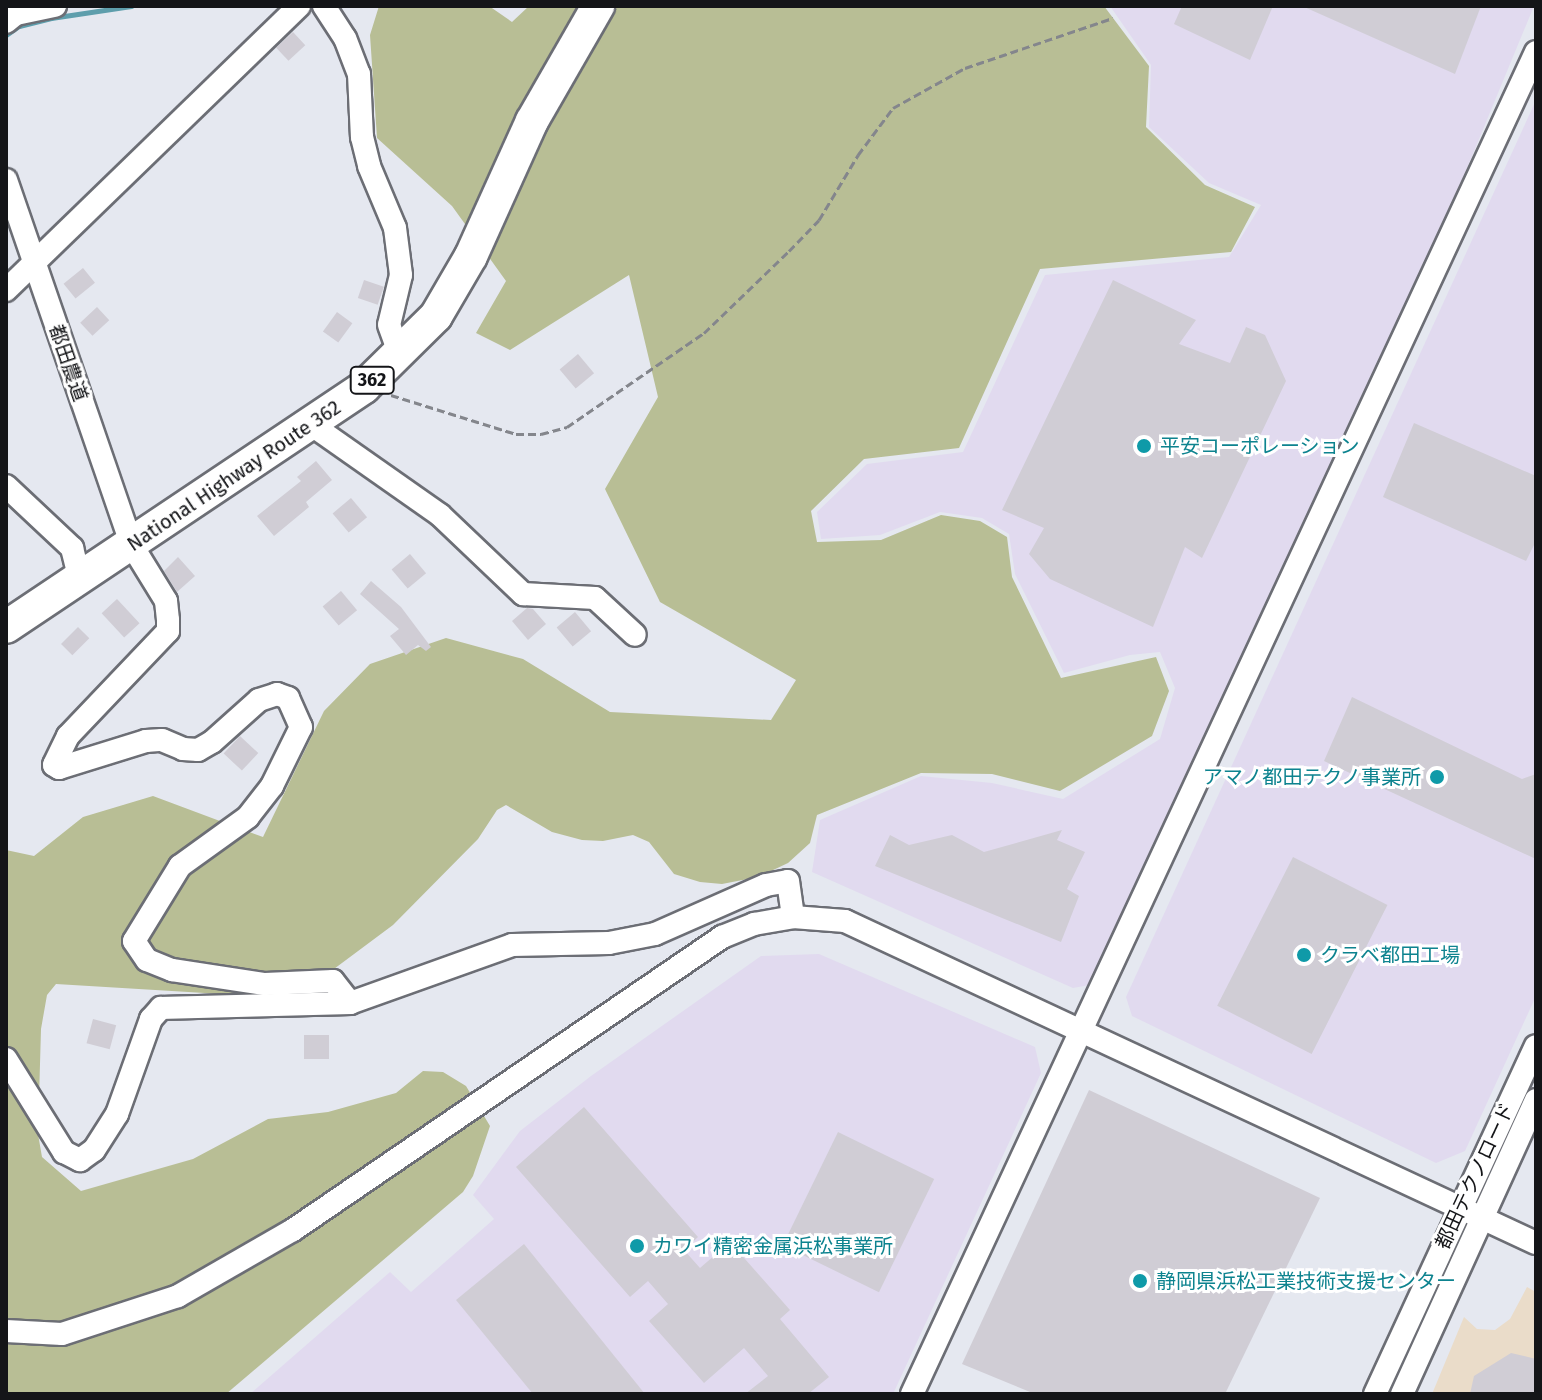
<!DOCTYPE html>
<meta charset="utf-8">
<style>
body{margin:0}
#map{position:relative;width:1542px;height:1400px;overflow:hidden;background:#e5e8f0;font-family:"Fira Sans","Noto Sans JP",sans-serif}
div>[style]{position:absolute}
.commercial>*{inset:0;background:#eadcc9}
.industrial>*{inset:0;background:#e1daef}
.green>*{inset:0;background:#b8be95}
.stream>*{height:5px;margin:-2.5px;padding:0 2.5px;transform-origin:2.5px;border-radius:2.5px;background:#5e9eac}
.building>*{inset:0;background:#d0cdd5;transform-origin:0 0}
.path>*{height:3px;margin-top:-1.5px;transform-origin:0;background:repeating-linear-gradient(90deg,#84868c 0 8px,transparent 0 12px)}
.roads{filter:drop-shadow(2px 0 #6c6e75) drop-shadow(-2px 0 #6c6e75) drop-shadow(0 2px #6c6e75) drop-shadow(0 -2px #6c6e75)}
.minor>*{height:22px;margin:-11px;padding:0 11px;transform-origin:11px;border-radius:11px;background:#fff}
.highway>*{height:32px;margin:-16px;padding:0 16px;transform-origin:16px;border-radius:16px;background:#fff}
.dots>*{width:22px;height:22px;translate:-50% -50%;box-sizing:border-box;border:4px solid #fff;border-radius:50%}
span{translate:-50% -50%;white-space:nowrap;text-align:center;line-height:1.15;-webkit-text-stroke:6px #fff;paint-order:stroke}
.shield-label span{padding:2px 6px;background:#fff;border:2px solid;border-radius:6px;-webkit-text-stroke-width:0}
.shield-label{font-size:18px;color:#141518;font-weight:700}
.street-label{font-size:20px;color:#141518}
.culture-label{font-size:20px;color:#0d838f}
.left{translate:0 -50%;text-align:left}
.right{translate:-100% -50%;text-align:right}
.frame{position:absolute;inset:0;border:8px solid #141518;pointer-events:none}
</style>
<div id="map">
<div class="commercial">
<i style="clip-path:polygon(1527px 1287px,1536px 1292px,1536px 1394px,1432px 1394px,1464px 1317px,1477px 1329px,1495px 1330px,1510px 1319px)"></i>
</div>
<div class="industrial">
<i style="clip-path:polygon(1110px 6px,1534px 6px,1394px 345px,1095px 984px,1073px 988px,812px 872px,820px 820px,921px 776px,992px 783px,1063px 799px,1160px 739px,1175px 688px,1160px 652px,1130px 655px,1064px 673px,1015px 574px,1009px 534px,982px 518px,940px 512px,880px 535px,821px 539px,817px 512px,867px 464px,963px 452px,1045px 275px,1229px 257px,1261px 205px,1209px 183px,1149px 127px,1151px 65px)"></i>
<i style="clip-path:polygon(1536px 100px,1536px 996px,1465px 1151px,1436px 1163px,1132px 1016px,1126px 997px)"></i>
<i style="clip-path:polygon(819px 954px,1035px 1047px,1041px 1073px,893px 1394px,250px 1394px,390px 1272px,411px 1292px,494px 1219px,473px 1195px,520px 1131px,591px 1076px,761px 956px)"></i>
</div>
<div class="green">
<i style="clip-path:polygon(379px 6px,489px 6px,512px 22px,529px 6px,1104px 6px,1149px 66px,1146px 127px,1205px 185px,1255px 207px,1231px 252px,1040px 269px,959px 448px,864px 459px,811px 511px,817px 542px,881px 540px,941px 515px,980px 521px,1007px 537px,1012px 577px,1061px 678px,1156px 657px,1169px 691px,1152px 736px,1060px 791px,992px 774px,921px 773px,817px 815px,810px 843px,788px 863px,758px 877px,722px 884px,700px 882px,674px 874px,649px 842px,633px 835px,603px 841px,582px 840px,552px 832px,506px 805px,497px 810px,478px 839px,393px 925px,299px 995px,238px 995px,56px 984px,47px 995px,41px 1029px,38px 1134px,42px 1157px,81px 1191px,193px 1159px,268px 1119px,328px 1112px,396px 1093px,423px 1071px,443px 1072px,466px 1086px,490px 1126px,473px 1176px,463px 1192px,226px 1394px,6px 1394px,6px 850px,34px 856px,83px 817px,153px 796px,263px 837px,324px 711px,370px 664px,446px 638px,523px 659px,610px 712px,771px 720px,796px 680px,660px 602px,605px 489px,658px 397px,629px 275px,510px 350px,476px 333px,506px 281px,452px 206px,377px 138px,370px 35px)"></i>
</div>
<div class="stream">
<i style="left:6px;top:35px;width:16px;rotate:-35deg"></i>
<i style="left:19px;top:26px;width:33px;rotate:-14deg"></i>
<i style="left:51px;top:18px;width:81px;rotate:-8.5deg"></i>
</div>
<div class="building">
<i style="clip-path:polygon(1182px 6px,1273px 6px,1250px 60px,1174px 24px)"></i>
<i style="clip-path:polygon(1302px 6px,1481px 6px,1455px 74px)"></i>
<i style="left:293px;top:32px;width:18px;height:23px;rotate:47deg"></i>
<i style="left:83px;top:268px;width:19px;height:25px;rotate:51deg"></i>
<i style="left:364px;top:280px;width:21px;height:19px;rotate:19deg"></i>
<i style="clip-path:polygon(1113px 280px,1196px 320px,1179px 344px,1230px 363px,1246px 327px,1265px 335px,1286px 381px,1202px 558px,1185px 547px,1153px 627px,1050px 579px,1029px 554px,1044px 528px,1002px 510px)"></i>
<i style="left:97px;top:307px;width:18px;height:23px;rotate:47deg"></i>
<i style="left:337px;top:312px;width:19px;height:24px;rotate:36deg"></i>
<i style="left:578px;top:354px;width:25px;height:24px;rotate:50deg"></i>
<i style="clip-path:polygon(1414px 423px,1536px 476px,1536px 541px,1526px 561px,1383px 497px)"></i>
<i style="clip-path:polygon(316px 461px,332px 480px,306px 502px,309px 507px,274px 536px,257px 516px,301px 481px,297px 477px)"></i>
<i style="left:351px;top:498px;width:25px;height:24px;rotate:50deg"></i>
<i style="left:410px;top:554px;width:25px;height:24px;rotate:50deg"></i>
<i style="clip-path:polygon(178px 557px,195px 576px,177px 592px,164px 571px)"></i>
<i style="clip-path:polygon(371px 581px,401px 607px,431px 647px,426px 651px,418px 645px,406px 655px,390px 636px,399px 629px,360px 594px)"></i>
<i style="left:341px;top:591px;width:25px;height:24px;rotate:50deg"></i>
<i style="left:117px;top:599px;width:33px;height:21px;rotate:47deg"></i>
<i style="clip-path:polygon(527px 608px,533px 609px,546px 624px,528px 640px,512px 621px)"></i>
<i style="left:575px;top:612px;width:25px;height:24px;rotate:50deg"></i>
<i style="left:78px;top:627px;width:16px;height:24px;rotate:45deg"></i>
<i style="clip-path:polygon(1352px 697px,1522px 779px,1536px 774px,1536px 859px,1324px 761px)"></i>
<i style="left:240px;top:736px;width:25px;height:24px;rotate:43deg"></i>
<i style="clip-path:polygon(1062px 830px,1057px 840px,1085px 852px,1067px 889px,1079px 896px,1061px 942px,875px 866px,890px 835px,909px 845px,952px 835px,984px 852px)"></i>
<i style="left:1293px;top:857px;width:106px;height:167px;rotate:27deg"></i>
<i style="left:93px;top:1019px;width:24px;height:25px;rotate:15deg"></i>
<i style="left:304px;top:1035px;width:25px;height:24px"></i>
<i style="clip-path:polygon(1089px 1090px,1320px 1198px,1225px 1394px,1035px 1394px,962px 1364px)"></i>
<i style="clip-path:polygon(584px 1107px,698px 1237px,684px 1250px,700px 1268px,730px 1242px,790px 1310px,780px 1319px,829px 1377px,808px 1394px,745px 1394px,768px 1376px,744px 1348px,704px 1383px,649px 1321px,668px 1304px,648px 1281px,630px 1297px,516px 1167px)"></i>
<i style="left:838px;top:1132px;width:107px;height:126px;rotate:26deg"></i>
<i style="clip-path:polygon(524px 1244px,645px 1394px,533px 1394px,456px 1300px)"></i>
<i style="clip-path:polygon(1511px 1353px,1536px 1359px,1536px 1394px,1470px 1394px,1474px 1376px)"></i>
</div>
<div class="path">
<i style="left:391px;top:395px;width:131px;rotate:17.3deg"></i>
<i style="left:516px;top:434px;width:25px"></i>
<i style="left:541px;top:434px;width:27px;rotate:-15deg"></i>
<i style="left:567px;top:427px;width:166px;rotate:-34.5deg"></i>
<i style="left:704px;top:333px;width:118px;rotate:-44deg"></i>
<i style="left:789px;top:251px;width:43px;rotate:-45.9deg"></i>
<i style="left:819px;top:220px;width:76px;rotate:-59deg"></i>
<i style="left:858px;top:155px;width:59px;rotate:-53.3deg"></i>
<i style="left:893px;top:108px;width:82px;rotate:-29.1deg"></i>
<i style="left:965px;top:68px;width:156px;rotate:-18.7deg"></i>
</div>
<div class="roads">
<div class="minor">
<i style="left:324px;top:6px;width:38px;rotate:57deg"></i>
<i style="left:345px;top:38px;width:39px;rotate:69deg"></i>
<i style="left:359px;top:74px;width:63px;rotate:87.3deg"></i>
<i style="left:362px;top:137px;width:30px;rotate:76deg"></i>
<i style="left:369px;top:166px;width:67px;rotate:67.2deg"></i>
<i style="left:395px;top:228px;width:47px;rotate:82.7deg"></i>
<i style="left:401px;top:275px;width:51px;rotate:103.5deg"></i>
<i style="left:389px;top:325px;width:30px;rotate:70deg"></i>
<i style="left:6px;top:22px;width:13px;rotate:-39deg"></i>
<i style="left:16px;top:14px;width:40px;rotate:-12deg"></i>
<i style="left:6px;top:180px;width:385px;rotate:71deg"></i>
<i style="left:131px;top:544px;width:67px;rotate:58.4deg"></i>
<i style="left:166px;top:601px;width:19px;rotate:84deg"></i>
<i style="left:168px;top:620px;width:11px;rotate:90deg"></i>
<i style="left:168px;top:631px;width:145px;rotate:133.6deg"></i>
<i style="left:68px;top:736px;width:32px;rotate:116deg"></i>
<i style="left:54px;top:765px;width:6px;rotate:31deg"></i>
<i style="left:59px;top:768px;width:91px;rotate:-17.2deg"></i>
<i style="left:146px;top:741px;width:16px;rotate:-4deg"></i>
<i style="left:162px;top:740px;width:23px;rotate:23deg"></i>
<i style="left:183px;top:749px;width:15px;rotate:4deg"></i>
<i style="left:198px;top:750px;width:16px;rotate:-30deg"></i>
<i style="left:212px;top:742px;width:63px;rotate:-41.8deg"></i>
<i style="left:259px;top:700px;width:19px;rotate:-18deg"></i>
<i style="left:277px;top:694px;width:12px;rotate:20deg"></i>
<i style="left:288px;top:698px;width:32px;rotate:66deg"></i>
<i style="left:301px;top:727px;width:66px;rotate:116.2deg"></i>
<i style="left:272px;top:786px;width:39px;rotate:128deg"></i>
<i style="left:248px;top:817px;width:84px;rotate:144.2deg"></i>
<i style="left:180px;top:866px;width:88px;rotate:121.5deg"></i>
<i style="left:134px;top:941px;width:23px;rotate:56deg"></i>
<i style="left:147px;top:960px;width:27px;rotate:22deg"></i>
<i style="left:172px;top:970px;width:94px;rotate:8.6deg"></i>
<i style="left:265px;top:984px;width:68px;rotate:-2.5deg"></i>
<i style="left:333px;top:981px;width:28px;rotate:52deg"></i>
<i style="left:6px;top:290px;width:408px;rotate:-44.1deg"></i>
<i style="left:312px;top:425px;width:156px;rotate:35.1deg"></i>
<i style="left:440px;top:515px;width:115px;rotate:43.6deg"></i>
<i style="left:523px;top:594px;width:72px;rotate:3.2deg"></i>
<i style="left:595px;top:598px;width:54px;rotate:42.8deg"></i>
<i style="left:6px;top:486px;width:91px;rotate:43.2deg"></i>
<i style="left:72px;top:548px;width:34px;rotate:76deg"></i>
<i style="left:6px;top:1059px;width:110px;rotate:58.1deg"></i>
<i style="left:64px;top:1152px;width:18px;rotate:27deg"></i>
<i style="left:80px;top:1160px;width:17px;rotate:-36deg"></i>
<i style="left:94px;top:1150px;width:43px;rotate:-57.4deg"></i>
<i style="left:117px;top:1114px;width:101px;rotate:-70.3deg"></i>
<i style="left:151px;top:1019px;width:15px;rotate:-48deg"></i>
<i style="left:161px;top:1008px;width:189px;rotate:-1.5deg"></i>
<i style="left:350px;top:1003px;width:172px;rotate:-19.7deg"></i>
<i style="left:512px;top:945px;width:97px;rotate:-1.2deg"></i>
<i style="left:609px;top:943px;width:47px;rotate:-11.1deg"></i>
<i style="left:655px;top:934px;width:121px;rotate:-23.8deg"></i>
<i style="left:766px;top:885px;width:22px;rotate:-10deg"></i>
<i style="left:788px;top:881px;width:36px;rotate:82deg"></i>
<i style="left:6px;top:1331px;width:56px;rotate:3.1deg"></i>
<i style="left:62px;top:1334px;width:122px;rotate:-18.1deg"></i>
<i style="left:178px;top:1296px;width:133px;rotate:-29.9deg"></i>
<i style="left:293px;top:1230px;width:520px;rotate:-34.33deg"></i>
<i style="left:722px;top:937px;width:35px;rotate:-22deg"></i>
<i style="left:754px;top:924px;width:40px;rotate:-10deg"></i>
<i style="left:793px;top:917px;width:52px;rotate:4.4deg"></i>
<i style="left:845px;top:921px;width:762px;rotate:24.99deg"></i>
<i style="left:912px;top:1394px;width:1480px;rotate:-65.06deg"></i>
<i style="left:1375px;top:1394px;width:383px;rotate:-65.2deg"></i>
<i style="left:1402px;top:1394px;width:323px;rotate:-65.5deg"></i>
</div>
<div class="highway">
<i style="left:6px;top:627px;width:431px;rotate:-33.8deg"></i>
<i style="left:364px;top:387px;width:101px;rotate:-44.6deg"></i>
<i style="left:436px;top:316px;width:69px;rotate:-59.7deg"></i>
<i style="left:471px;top:256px;width:148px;rotate:-65.7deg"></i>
<i style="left:532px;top:121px;width:133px;rotate:-60.1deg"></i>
</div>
</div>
<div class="dots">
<i style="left:1144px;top:446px;background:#0f9aa8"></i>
<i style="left:1437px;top:777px;background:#0f9aa8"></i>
<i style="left:1304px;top:955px;background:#0f9aa8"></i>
<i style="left:637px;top:1246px;background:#0f9aa8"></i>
<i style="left:1140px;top:1281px;background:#0f9aa8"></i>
</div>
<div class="shield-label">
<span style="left:372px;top:380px">362</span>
</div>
<div class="street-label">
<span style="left:68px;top:363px;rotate:71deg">都田農道</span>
<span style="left:234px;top:476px;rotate:-34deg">National Highway Route 362</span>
<span style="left:1475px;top:1176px;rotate:-65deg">都田テクノロード</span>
</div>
<div class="culture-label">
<span class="left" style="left:1160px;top:446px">平安コーポレーション</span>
<span class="right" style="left:1421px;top:777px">アマノ都田テクノ事業所</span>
<span class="left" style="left:1320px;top:955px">クラベ都田工場</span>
<span class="left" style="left:653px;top:1246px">カワイ精密金属浜松事業所</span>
<span class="left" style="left:1156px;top:1281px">静岡県浜松工業技術支援センター</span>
</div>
<div class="frame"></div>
</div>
